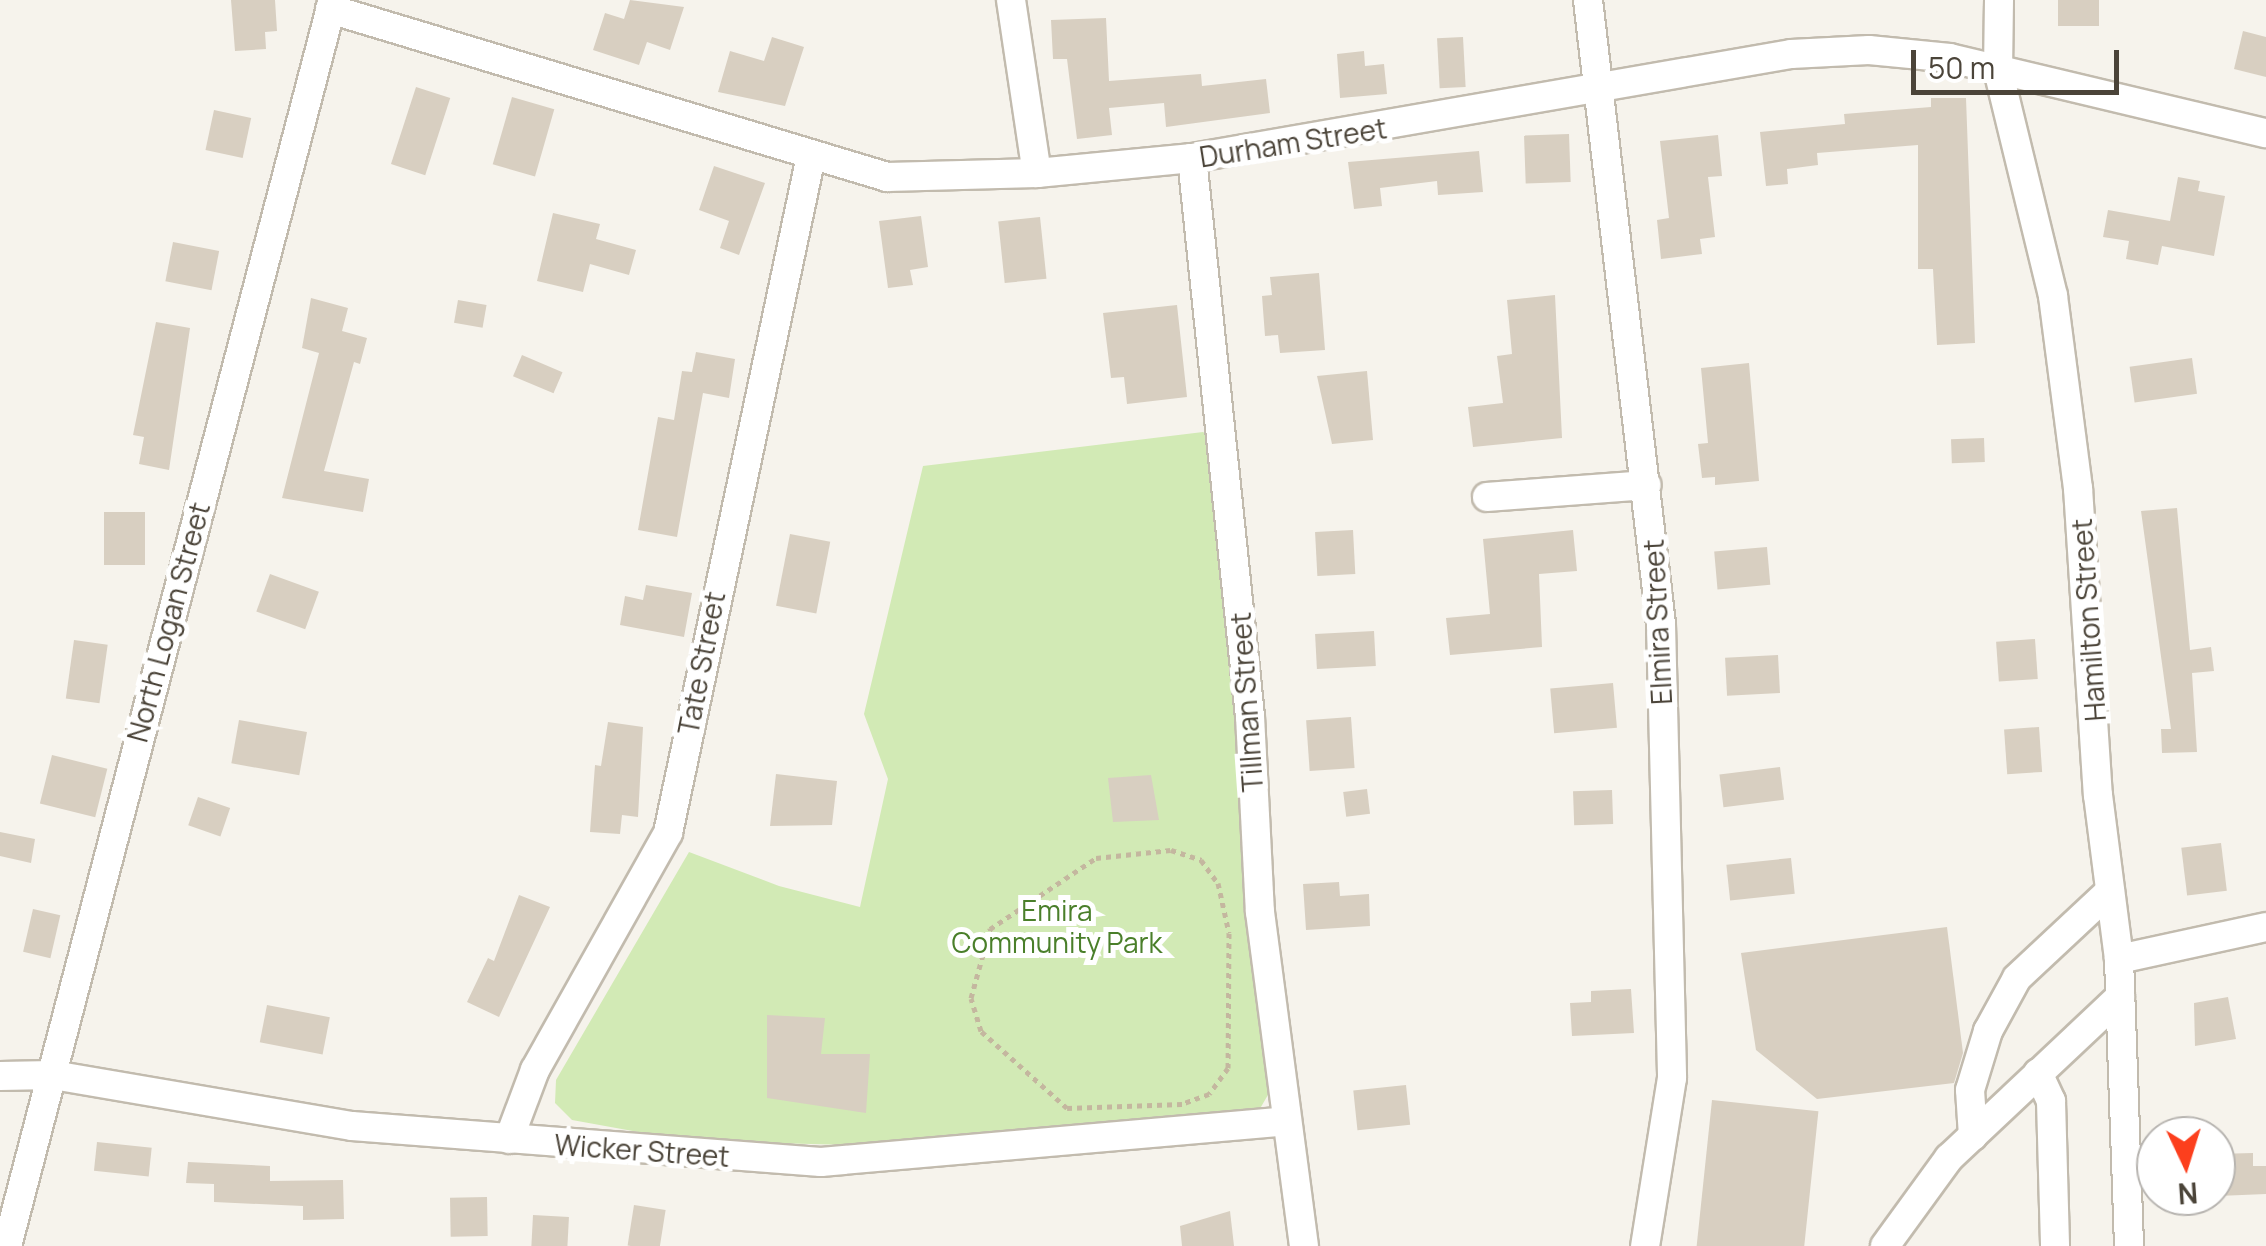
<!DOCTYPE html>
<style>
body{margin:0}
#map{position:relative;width:2266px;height:1246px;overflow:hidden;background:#f6f3ec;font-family:Manrope,sans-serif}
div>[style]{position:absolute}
.green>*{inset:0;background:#d2eab5}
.building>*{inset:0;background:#d8cfc1;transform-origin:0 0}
.path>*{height:5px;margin-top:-2.5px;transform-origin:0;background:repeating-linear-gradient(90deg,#c4b79f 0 5px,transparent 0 10px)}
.roads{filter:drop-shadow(2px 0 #c2bbae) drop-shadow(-2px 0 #c2bbae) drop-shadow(0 2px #c2bbae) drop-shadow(0 -2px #c2bbae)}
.minor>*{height:28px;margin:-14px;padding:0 14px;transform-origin:14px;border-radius:14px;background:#fff}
span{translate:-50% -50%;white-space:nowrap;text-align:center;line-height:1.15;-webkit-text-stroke:10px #fff;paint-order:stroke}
.street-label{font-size:28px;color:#4b4439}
.park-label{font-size:28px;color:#4a7f2a}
.north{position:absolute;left:2136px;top:1116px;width:100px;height:100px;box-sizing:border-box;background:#fff;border:2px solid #b7b4b0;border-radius:50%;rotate:176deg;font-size:28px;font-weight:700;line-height:40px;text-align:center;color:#4b4439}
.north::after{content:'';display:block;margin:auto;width:35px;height:45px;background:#fc3f1d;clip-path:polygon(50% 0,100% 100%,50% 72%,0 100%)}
.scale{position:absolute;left:1911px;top:50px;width:208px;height:45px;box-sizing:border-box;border:5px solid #4b4439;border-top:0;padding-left:12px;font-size:30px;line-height:35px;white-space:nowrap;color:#4b4439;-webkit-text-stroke:8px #fff;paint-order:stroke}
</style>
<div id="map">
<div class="green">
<i style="clip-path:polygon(1203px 432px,1215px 440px,1272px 1088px,1258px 1112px,889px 1146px,688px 1141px,572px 1120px,555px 1103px,556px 1080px,689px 852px,779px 886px,860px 907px,888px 779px,864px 714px,923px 466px)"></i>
</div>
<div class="building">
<i style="clip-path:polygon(231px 0,275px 0,277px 31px,265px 32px,266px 49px,235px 51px)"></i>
<i style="clip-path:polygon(630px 0,684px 7px,670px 50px,647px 42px,639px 65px,593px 50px,605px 13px,624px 19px)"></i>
<i style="left:2058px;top:0;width:41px;height:26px"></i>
<i style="clip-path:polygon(1106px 18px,1109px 81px,1201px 74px,1202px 86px,1266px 79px,1270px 113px,1166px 127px,1164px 103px,1109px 108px,1112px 135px,1077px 139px,1067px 59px,1053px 59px,1051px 20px)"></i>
<i style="clip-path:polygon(2243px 31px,2266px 37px,2266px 77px,2234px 69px)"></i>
<i style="clip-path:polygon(772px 37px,804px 47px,785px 106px,718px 92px,730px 51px,764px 61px)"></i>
<i style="left:1463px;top:37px;width:50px;height:26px;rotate:87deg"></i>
<i style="clip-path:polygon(1364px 51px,1365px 66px,1384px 64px,1387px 94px,1340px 98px,1337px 54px)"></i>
<i style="left:416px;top:87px;width:36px;height:81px;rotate:18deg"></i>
<i style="left:512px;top:97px;width:44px;height:70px;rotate:16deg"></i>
<i style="clip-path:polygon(1931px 98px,1966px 98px,1975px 343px,1937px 345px,1933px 269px,1918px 269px,1918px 145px,1817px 153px,1818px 165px,1787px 169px,1788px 184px,1766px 186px,1760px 132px,1845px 124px,1844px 114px,1931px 107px)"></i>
<i style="left:214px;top:110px;width:38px;height:41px;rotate:12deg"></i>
<i style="left:1569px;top:134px;width:48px;height:45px;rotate:88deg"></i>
<i style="clip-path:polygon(1718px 135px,1722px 176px,1708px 177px,1715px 237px,1700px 239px,1702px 254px,1661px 259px,1657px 220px,1669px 218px,1660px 141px)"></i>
<i style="clip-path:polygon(1479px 151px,1483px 192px,1438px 195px,1437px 181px,1380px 188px,1382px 206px,1354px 209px,1348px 162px)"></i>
<i style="clip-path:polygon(714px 166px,765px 183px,739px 255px,720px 248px,729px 221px,699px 210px)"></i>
<i style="clip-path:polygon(2178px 177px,2200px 181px,2198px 191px,2225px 196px,2214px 256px,2162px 246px,2158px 265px,2126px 259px,2129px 241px,2103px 237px,2108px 210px,2170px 221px)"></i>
<i style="clip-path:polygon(553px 213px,600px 224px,596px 239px,636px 250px,629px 275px,590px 264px,583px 292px,537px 281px)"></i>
<i style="clip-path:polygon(921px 216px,928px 267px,910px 270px,913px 285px,888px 288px,879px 221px)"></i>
<i style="left:1040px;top:217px;width:62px;height:42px;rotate:84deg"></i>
<i style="left:173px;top:242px;width:47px;height:40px;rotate:11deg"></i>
<i style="clip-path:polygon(1319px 273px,1325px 350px,1280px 353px,1278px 335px,1265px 336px,1262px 296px,1272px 295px,1270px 277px)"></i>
<i style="clip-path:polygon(1555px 295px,1562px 438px,1473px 447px,1468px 407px,1503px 403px,1497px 356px,1512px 354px,1507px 300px)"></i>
<i style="clip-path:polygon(311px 298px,348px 308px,342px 331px,367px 338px,360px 364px,354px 362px,324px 471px,369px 479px,363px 512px,282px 498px,319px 353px,302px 348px)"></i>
<i style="left:458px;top:300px;width:29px;height:23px;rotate:10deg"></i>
<i style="clip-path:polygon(1177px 305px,1187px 397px,1127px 404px,1124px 377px,1111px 378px,1103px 313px)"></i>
<i style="clip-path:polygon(156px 322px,190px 328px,169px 470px,139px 464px,144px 437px,133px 435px)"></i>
<i style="clip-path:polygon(696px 352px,735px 359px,729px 398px,703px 393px,677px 537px,638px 530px,658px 417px,674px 420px,682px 371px,692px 372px)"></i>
<i style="left:522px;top:355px;width:44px;height:23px;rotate:23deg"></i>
<i style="left:2192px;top:358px;width:36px;height:63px;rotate:82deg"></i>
<i style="clip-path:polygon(1749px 363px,1759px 481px,1715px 485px,1715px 477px,1702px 478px,1698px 444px,1708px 443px,1701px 368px)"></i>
<i style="clip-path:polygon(1367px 371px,1373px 440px,1332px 444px,1317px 376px)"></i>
<i style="left:1984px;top:438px;width:24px;height:33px;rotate:88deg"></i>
<i style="clip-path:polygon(2177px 508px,2190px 650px,2211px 647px,2214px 671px,2192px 673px,2197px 752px,2162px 753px,2161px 729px,2171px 729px,2141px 511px)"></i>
<i style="left:104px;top:512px;width:41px;height:53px"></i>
<i style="left:1353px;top:530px;width:44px;height:38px;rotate:87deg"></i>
<i style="clip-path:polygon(1573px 530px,1577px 571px,1539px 574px,1542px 647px,1450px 655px,1446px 618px,1490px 614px,1483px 539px)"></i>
<i style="left:790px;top:534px;width:41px;height:73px;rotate:11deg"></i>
<i style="left:1767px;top:547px;width:38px;height:53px;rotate:85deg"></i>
<i style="left:270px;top:574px;width:52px;height:40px;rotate:20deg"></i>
<i style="clip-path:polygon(646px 585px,692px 593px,684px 637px,620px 625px,625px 596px,643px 600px)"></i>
<i style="left:1374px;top:631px;width:35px;height:59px;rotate:87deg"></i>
<i style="left:2035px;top:639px;width:40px;height:39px;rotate:86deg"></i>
<i style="left:74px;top:640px;width:34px;height:59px;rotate:8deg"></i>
<i style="left:1778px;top:655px;width:38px;height:53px;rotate:87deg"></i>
<i style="left:1613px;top:683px;width:45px;height:63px;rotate:85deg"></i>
<i style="left:1351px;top:717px;width:51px;height:45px;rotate:86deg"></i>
<i style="left:239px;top:720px;width:69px;height:44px;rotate:10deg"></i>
<i style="clip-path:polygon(608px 722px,643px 727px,638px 817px,622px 815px,620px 834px,590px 832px,595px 765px,601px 766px)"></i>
<i style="left:2039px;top:727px;width:45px;height:35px;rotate:86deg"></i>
<i style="left:52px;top:755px;width:57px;height:50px;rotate:14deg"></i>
<i style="left:1780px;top:767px;width:33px;height:61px;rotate:83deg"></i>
<i style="clip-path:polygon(776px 774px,837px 781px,832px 825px,770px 826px)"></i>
<i style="clip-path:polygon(1151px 775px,1159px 820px,1113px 822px,1108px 778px)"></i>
<i style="left:1367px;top:789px;width:25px;height:24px;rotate:83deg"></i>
<i style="left:1612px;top:790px;width:34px;height:39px;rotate:88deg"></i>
<i style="left:198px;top:797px;width:34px;height:30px;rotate:19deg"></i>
<i style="clip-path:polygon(0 832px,35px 839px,31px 863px,0 856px)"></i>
<i style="left:2221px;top:843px;width:48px;height:40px;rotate:83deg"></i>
<i style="left:1791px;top:858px;width:36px;height:65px;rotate:84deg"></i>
<i style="clip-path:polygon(1339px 882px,1340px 896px,1369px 894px,1370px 926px,1306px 930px,1303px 884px)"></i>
<i style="clip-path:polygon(519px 895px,550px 907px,499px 1017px,467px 1002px,488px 958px,494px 961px)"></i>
<i style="left:33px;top:909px;width:28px;height:44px;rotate:13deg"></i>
<i style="clip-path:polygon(1947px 927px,1963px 1053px,1954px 1083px,1817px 1099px,1756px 1050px,1741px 953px)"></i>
<i style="clip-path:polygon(1631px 989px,1634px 1033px,1572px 1036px,1570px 1003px,1591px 1002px,1591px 991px)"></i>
<i style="clip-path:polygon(2228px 997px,2236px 1039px,2195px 1046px,2194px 1003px)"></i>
<i style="left:267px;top:1005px;width:64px;height:38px;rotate:11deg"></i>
<i style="clip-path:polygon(767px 1015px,825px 1018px,821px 1054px,870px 1054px,866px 1113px,767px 1098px)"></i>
<i style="left:1406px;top:1085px;width:40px;height:53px;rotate:84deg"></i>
<i style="left:1712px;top:1100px;width:107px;height:148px;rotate:6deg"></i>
<i style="left:97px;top:1142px;width:55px;height:29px;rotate:6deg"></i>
<i style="clip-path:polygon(2253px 1153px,2253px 1166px,2266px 1166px,2266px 1194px,2218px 1196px,2216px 1154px)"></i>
<i style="clip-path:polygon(188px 1162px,270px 1166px,270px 1181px,343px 1180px,344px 1219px,303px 1220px,303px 1206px,214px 1202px,214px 1184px,186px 1183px)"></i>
<i style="left:487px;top:1197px;width:39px;height:37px;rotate:89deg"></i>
<i style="left:634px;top:1205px;width:32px;height:41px;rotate:9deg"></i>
<i style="clip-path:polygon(1230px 1211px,1234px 1246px,1182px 1246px,1180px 1226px)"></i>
<i style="left:533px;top:1215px;width:36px;height:31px;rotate:3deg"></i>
</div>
<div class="path">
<i style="left:1171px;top:850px;width:32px;rotate:18deg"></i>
<i style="left:1201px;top:860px;width:29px;rotate:54deg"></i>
<i style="left:1218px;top:883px;width:51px;rotate:77.6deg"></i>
<i style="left:1229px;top:933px;width:135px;rotate:90.4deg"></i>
<i style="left:1228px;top:1068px;width:32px;rotate:126deg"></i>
<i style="left:1209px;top:1094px;width:29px;rotate:160deg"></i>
<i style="left:1182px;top:1104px;width:115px;rotate:178deg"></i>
<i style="left:1067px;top:1108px;width:115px;rotate:-138.2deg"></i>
<i style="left:981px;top:1031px;width:34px;rotate:-107deg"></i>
<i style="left:971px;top:998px;width:72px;rotate:-74.6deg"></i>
<i style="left:990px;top:929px;width:128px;rotate:-33.8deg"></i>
<i style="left:1096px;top:858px;width:75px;rotate:-6.1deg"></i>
</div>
<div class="roads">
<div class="minor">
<i style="left:1011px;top:0;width:175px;rotate:81.5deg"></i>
<i style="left:1588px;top:0;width:628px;rotate:83.33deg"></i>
<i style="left:1661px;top:624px;width:454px;rotate:88.6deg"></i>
<i style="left:1672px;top:1078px;width:170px;rotate:99.1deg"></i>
<i style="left:1999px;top:0;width:70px;rotate:90.8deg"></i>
<i style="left:1998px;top:70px;width:233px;rotate:76.3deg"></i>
<i style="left:2053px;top:296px;width:194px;rotate:82.6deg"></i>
<i style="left:2078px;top:488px;width:308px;rotate:86.3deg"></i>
<i style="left:2098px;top:795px;width:165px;rotate:82.7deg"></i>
<i style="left:2119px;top:959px;width:287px;rotate:88deg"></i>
<i style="left:330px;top:9px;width:582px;rotate:16.78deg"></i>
<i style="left:887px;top:177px;width:150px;rotate:-1.5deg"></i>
<i style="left:1037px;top:173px;width:156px;rotate:-5.5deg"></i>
<i style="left:1192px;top:158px;width:608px;rotate:-9.85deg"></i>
<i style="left:1791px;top:54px;width:78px;rotate:-2.9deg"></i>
<i style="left:1869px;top:50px;width:81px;rotate:5.6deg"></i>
<i style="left:1950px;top:58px;width:325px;rotate:13.4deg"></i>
<i style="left:1192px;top:158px;width:561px;rotate:84.07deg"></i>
<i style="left:1250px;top:716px;width:196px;rotate:87.1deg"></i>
<i style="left:1260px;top:912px;width:337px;rotate:82.5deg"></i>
<i style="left:1487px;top:497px;width:160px;rotate:-4.3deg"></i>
<i style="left:2119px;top:959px;width:150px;rotate:-12.3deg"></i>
<i style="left:2038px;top:1073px;width:31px;rotate:65deg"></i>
<i style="left:2051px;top:1101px;width:145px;rotate:88.4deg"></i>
<i style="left:0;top:1076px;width:53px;rotate:-1.1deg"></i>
<i style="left:53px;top:1075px;width:303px;rotate:9.7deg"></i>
<i style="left:352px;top:1126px;width:470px;rotate:4.4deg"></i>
<i style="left:821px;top:1162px;width:467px;rotate:-5deg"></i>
<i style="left:1973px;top:1136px;width:46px;rotate:-93.7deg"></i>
<i style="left:1970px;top:1090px;width:62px;rotate:-73deg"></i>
<i style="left:1988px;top:1031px;width:60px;rotate:-61.3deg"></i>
<i style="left:2017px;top:978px;width:127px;rotate:-43.1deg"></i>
<i style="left:509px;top:1139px;width:74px;rotate:-69.4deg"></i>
<i style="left:535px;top:1070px;width:272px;rotate:-60.7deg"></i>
<i style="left:668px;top:833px;width:692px;rotate:-78.07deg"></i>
<i style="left:7px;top:1246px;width:1288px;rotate:-75.34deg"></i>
<i style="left:1885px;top:1246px;width:109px;rotate:-54deg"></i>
<i style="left:1949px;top:1158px;width:235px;rotate:-43.3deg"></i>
</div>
</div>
<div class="street-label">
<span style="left:1293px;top:142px;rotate:-9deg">Durham Street</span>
<span style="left:2088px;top:620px;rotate:-94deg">Hamilton Street</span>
<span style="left:168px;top:622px;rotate:-75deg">North Logan Street</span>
<span style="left:1657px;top:622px;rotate:-93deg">Elmira Street</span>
<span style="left:701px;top:663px;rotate:-79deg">Tate Street</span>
<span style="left:1246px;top:702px;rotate:-94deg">Tillman Street</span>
<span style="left:642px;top:1150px;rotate:4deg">Wicker Street</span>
</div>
<div class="park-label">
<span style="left:1057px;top:926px">Emira<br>Community Park</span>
</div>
<div class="north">N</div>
<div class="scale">50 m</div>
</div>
